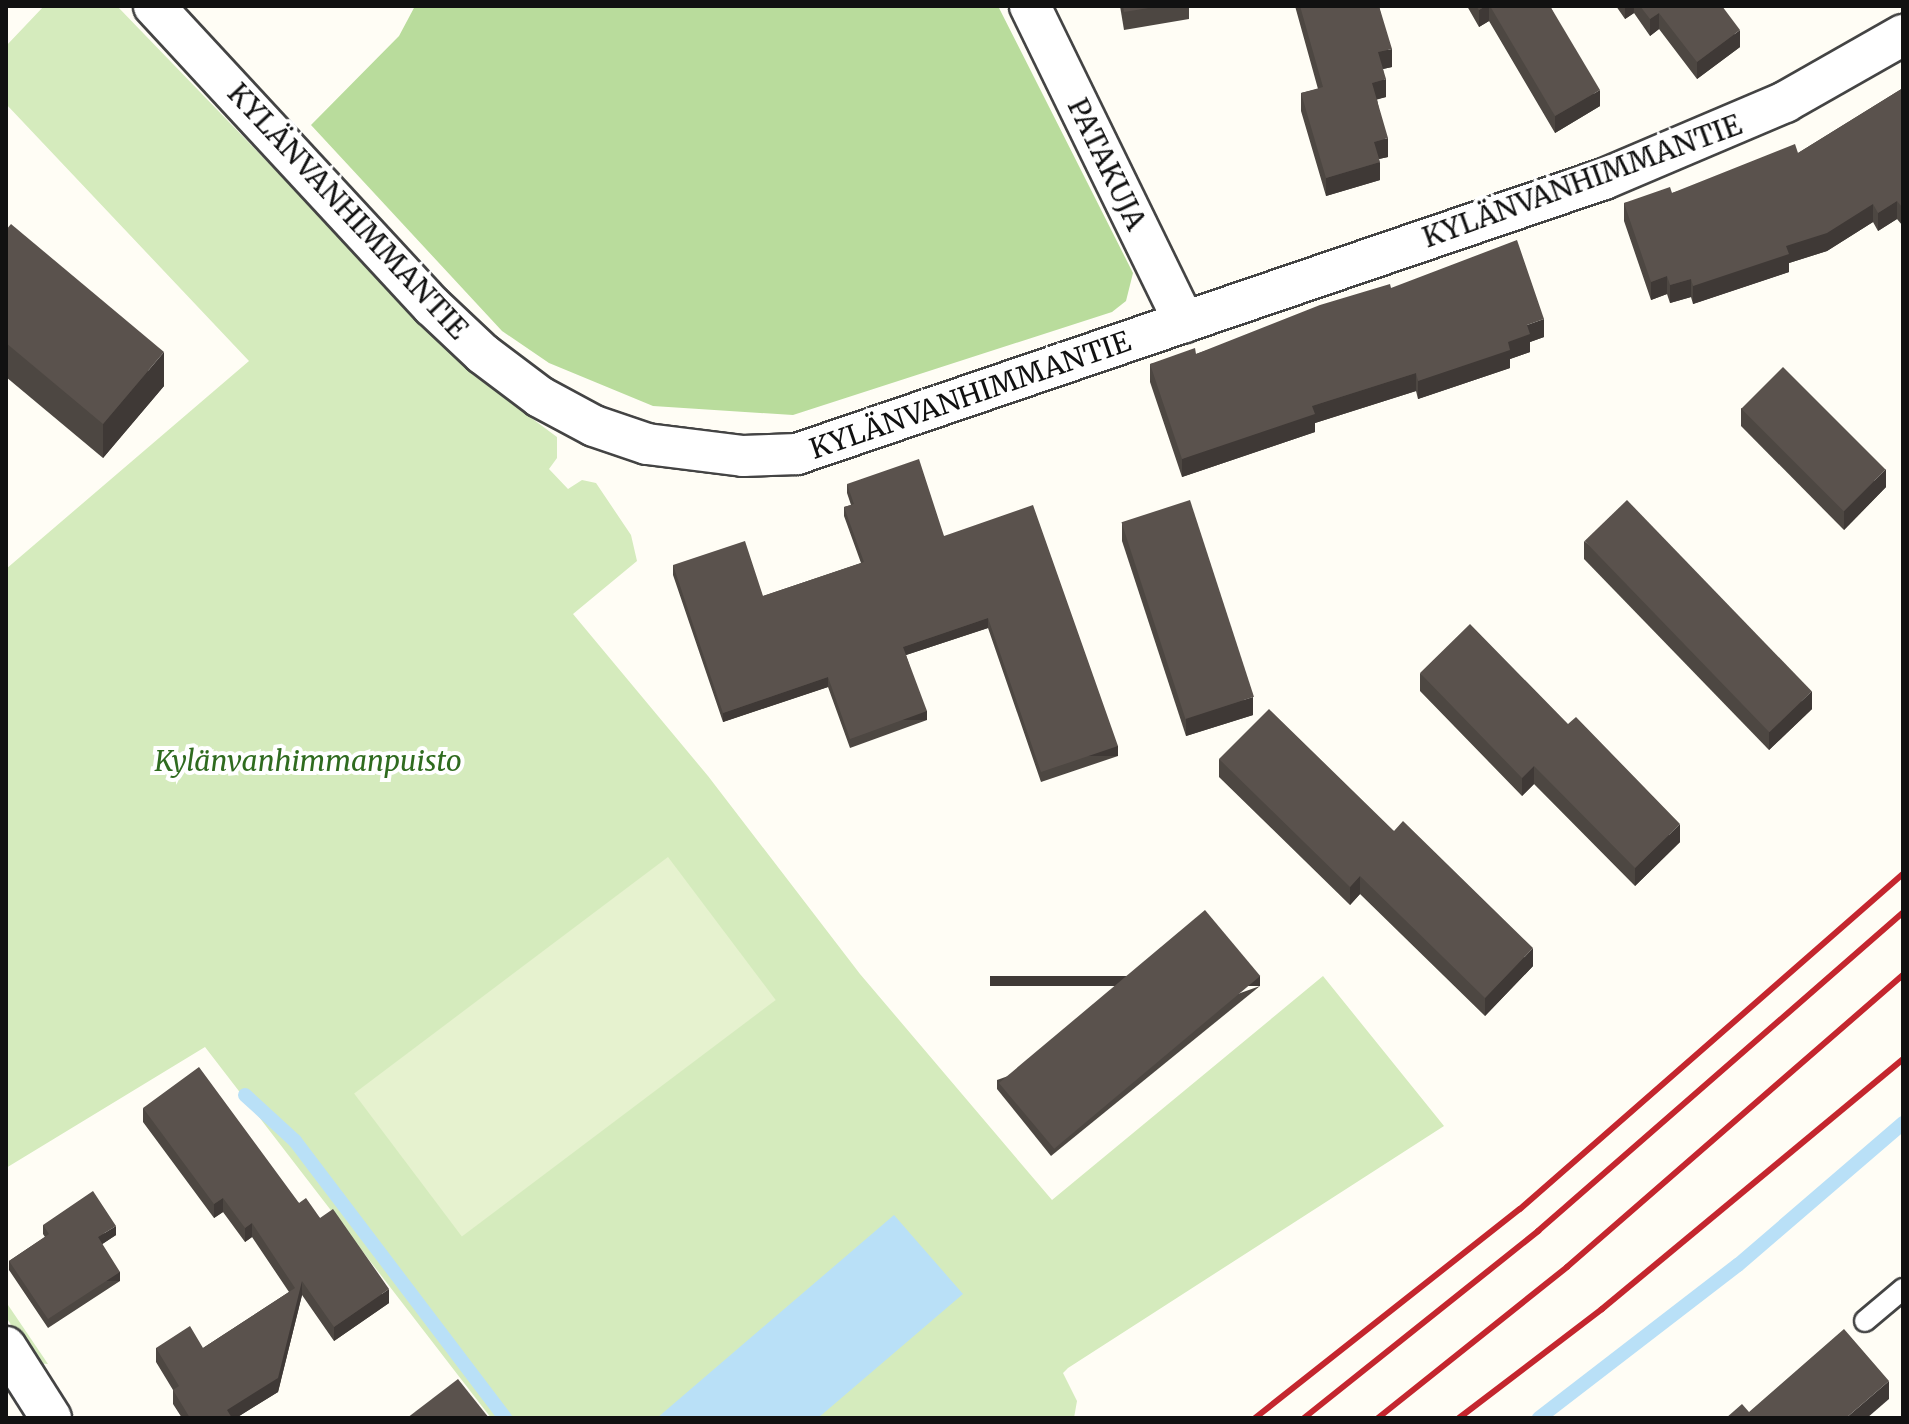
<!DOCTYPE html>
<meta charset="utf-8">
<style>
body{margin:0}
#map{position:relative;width:1909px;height:1424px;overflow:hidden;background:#fffdf5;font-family:Merriweather,serif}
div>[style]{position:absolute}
.green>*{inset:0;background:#d5ebbd}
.forest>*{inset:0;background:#b9dc9c}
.pitch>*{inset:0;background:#e6f2cf;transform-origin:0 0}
.water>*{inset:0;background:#b9e0f7}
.stream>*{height:14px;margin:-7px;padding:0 7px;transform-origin:7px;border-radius:7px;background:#b9e0f7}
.roads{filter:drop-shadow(2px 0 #444) drop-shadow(-2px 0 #444) drop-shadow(0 2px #444) drop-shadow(0 -2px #444)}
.lane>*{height:20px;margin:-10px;padding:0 10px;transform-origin:10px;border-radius:10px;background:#fff}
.street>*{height:40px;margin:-20px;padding:0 20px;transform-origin:20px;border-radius:20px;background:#fff}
.rail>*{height:6px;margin:-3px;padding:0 3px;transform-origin:3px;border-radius:3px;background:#c4262e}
.wall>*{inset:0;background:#4d4742}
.shaded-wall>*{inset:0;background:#3f3936;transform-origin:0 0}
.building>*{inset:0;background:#5a524d;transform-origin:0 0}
span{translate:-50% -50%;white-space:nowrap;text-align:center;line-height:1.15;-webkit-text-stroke:8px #fff;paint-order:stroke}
.street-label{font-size:28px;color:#111}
.park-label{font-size:28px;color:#2f6b1f;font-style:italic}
.frame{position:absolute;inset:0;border:8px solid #111;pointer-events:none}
</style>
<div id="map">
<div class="green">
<i style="clip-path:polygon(44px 6px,117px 6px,472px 374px,557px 437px,557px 458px,549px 469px,568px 489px,582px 480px,596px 483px,631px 535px,637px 561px,573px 614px,708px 776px,860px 974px,1052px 1200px,1323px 976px,1444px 1126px,1068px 1368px,1063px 1373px,1077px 1401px,1074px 1418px,491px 1418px,205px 1047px,6px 1168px,6px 569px,249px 361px,6px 104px,6px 46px)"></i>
<i style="clip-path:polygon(6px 1302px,48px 1364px,36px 1363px,6px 1317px)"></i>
</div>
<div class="forest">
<i style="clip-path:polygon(415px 6px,998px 6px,1133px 273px,1126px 301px,1112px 312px,793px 415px,653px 406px,549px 363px,502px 331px,311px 125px,399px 36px)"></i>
</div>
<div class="pitch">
<i style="left:668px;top:857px;width:179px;height:393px;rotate:53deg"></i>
</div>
<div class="water">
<i style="clip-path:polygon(894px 1215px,963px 1294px,818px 1418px,657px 1418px)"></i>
</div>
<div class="stream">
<i style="left:245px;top:1095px;width:68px;rotate:42.6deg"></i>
<i style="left:295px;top:1141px;width:348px;rotate:52.8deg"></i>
<i style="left:1539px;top:1418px;width:251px;rotate:-37.6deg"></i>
<i style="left:1738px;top:1265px;width:218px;rotate:-40.7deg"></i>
</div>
<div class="roads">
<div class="lane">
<i style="left:1865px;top:1321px;width:50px;rotate:-40.1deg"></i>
</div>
<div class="street">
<i style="left:154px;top:6px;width:409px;rotate:47.2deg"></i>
<i style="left:432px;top:306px;width:70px;rotate:43.3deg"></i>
<i style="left:483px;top:354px;width:71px;rotate:37deg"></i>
<i style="left:540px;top:397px;width:61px;rotate:28.2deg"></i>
<i style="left:594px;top:426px;width:56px;rotate:18.8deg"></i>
<i style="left:647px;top:444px;width:97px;rotate:7.1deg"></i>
<i style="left:743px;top:456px;width:54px;rotate:-2.1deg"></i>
<i style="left:797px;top:454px;width:853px;rotate:-18.82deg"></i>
<i style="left:1604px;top:179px;width:197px;rotate:-23deg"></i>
<i style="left:1785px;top:102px;width:136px;rotate:-29.6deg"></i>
<i style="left:1030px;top:6px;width:352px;rotate:64deg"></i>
<i style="left:6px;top:1347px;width:84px;rotate:57.6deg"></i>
</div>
</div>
<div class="rail">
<i style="left:1255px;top:1418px;width:337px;rotate:-38.3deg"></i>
<i style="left:1520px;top:1209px;width:509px;rotate:-41.18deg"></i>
<i style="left:1304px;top:1418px;width:300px;rotate:-38.6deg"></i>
<i style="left:1538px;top:1231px;width:484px;rotate:-41.1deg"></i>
<i style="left:1378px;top:1418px;width:242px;rotate:-38.6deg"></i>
<i style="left:1567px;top:1267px;width:445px;rotate:-41deg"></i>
<i style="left:1459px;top:1418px;width:180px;rotate:-37.3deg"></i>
<i style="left:1602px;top:1309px;width:391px;rotate:-39.7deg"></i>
</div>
<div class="wall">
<i style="clip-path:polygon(1120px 6px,1189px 6px,1189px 19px,1124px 30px)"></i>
<i style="clip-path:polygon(1295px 6px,1379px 6px,1392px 67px,1383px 69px,1386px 97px,1377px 99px,1388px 157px,1379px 159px,1380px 180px,1326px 196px,1301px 111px,1301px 93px,1318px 89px)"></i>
<i style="clip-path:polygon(1467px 6px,1550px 6px,1600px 106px,1555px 133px,1489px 21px,1479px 27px)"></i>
<i style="clip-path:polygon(1616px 6px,1722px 6px,1740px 47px,1697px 79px,1659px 29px,1650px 36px,1634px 13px,1625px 19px)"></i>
<i style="clip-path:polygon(1903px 88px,1903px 225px,1902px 225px,1897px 219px,1878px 231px,1873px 222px,1827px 251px,1789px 263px,1789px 272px,1693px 304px,1691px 297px,1670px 303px,1667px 294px,1651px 300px,1624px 221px,1624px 203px,1672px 193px,1798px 153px)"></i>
<i style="clip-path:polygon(6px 230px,164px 386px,103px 458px,6px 377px)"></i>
<i style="clip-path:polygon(1391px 288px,1544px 337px,1530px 342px,1530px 352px,1510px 359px,1510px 368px,1418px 399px,1416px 391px,1315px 423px,1315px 432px,1182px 477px,1150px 382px,1150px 364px,1196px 354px)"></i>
<i style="clip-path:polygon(1741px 408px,1886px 487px,1844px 530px,1741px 426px)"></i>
<i style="clip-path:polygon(847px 484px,944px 536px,1118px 756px,1041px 782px,988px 628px,906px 655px,927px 720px,850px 748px,828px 687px,723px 722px,673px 575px,673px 565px,763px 596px,861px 563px,844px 516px,844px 507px,851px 505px,847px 493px)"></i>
<i style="clip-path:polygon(1122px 523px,1253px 715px,1186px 736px,1122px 541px)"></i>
<i style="clip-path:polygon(1584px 541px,1812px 709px,1769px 750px,1584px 559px)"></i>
<i style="clip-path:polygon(1420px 673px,1680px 842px,1635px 886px,1534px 784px,1522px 796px,1420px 691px)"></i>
<i style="clip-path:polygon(1219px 759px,1394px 831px,1533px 966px,1485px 1016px,1360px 894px,1350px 905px,1219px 777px)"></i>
<i style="clip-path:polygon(1260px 986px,1051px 1156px,997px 1089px,997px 1080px)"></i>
<i style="clip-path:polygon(143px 1108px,299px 1203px,320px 1218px,389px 1303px,334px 1341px,302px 1295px,278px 1392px,236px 1418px,182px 1418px,173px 1404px,173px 1390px,156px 1362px,156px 1348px,203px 1348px,289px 1292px,252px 1237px,245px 1242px,223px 1212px,214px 1218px,143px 1122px)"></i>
<i style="clip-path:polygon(43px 1225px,116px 1235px,102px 1244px,120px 1281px,48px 1328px,9px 1270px,9px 1261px,45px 1237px,43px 1234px)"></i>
</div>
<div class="shaded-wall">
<i style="clip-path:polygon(1486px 6px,1489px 6px,1489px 21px,1479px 27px,1479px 10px)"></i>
<i style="clip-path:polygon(1625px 6px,1634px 6px,1634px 13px,1625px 19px)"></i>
<i style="clip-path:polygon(1659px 13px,1659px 29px,1650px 36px,1650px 19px)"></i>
<i style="clip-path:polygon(1740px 30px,1740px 47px,1697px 79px,1697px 62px)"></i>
<i style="clip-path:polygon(1392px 49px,1392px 67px,1378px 70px,1378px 52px)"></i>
<i style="clip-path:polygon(1386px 79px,1386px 97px,1372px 101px,1372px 83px)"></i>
<i style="clip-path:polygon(1600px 90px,1600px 106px,1555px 133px,1555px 116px)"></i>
<i style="clip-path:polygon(1388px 138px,1388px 157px,1374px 160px,1374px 142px)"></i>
<i style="clip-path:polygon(1380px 162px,1380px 180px,1326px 196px,1326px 178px)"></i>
<i style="clip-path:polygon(1897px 201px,1897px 219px,1878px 231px,1878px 213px)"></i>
<i style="clip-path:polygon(1873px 204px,1873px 222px,1827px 251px,1789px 263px,1789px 272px,1693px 304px,1693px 286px,1786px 246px)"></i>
<i style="left:1902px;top:207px;width:1px;height:18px"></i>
<i style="clip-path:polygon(1667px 276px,1667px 294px,1651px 300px,1651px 282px)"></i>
<i style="clip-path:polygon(1691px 279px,1691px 297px,1670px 303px,1670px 285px)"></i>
<i style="clip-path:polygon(1544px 319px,1544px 337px,1530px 342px,1530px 352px,1510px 359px,1510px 368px,1418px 399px,1418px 381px,1508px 342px,1527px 325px)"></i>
<i style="clip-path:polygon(164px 352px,164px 386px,103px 458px,103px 424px)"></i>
<i style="clip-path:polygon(1416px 373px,1416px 391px,1315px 423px,1315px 432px,1182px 477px,1182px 459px,1312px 406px)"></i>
<i style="clip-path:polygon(1886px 469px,1886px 487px,1844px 530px,1844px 511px)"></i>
<i style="clip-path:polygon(988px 618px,988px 628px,903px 656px,903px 647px)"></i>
<i style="clip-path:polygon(828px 677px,828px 687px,723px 722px,723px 713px)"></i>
<i style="clip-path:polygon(1812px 691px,1812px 709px,1769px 750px,1769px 732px)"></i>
<i style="clip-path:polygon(1253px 697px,1253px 715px,1186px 736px,1186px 718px)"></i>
<i style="left:927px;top:711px;width:9px;height:82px;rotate:90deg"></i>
<i style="left:1118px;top:746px;width:10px;height:81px;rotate:90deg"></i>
<i style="clip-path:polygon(1534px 766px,1534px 784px,1522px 796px,1522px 778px)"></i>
<i style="clip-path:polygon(1680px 824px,1680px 842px,1635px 886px,1635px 868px)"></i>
<i style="clip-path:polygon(1360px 876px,1360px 894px,1350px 905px,1350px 887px)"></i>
<i style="clip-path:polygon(1533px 948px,1533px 966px,1485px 1016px,1485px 998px)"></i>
<i style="left:1260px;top:976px;width:10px;height:270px;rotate:90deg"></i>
<i style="clip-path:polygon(223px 1198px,223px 1212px,214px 1218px,214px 1204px)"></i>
<i style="clip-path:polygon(252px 1223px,252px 1237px,245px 1242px,245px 1228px)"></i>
<i style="clip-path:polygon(116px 1226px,116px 1235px,98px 1247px,98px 1237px)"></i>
<i style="left:120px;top:1272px;width:9px;height:86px;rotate:90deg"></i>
<i style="clip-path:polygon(302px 1281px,302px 1295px,278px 1392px,236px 1418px,227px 1418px,227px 1410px)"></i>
<i style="clip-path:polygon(389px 1289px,389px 1303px,334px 1341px,334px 1327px)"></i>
<i style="clip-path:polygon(1889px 1381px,1889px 1399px,1867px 1418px,1846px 1418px)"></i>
</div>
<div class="building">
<i style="clip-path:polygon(1123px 6px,1161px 6px,1124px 12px)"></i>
<i style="clip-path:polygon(1300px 6px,1379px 6px,1392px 49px,1378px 52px,1386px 79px,1372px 83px,1388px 138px,1374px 142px,1380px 162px,1326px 178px,1301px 93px,1323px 87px)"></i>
<i style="clip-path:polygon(1476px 6px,1486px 6px,1479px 10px)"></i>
<i style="clip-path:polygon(1490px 6px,1550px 6px,1600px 90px,1555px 116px)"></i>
<i style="clip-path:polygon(1640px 6px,1722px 6px,1740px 30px,1697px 62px,1659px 13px,1650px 19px)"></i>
<i style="clip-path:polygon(1903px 88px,1903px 207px,1902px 207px,1897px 201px,1878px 213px,1873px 204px,1827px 233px,1786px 246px,1789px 254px,1693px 286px,1691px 279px,1670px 285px,1667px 276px,1651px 282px,1624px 203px,1670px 187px,1672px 193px,1795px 144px,1798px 153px)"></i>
<i style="clip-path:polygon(11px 224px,164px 352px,103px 424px,6px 343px,6px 230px)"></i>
<i style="clip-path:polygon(1517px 240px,1544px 319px,1527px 325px,1530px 334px,1508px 342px,1510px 350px,1418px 381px,1416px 373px,1312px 406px,1315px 414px,1182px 459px,1150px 364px,1195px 348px,1196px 354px,1320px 305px,1390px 284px,1391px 288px)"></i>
<i style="left:1783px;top:367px;width:145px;height:59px;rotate:45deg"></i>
<i style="clip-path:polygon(919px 459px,944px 536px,1033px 505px,1118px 746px,1041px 772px,988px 618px,903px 647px,927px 711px,850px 739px,828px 677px,723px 713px,673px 565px,745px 541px,763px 596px,864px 562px,844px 507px,854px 504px,847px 484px)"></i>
<i style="left:1190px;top:500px;width:207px;height:72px;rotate:72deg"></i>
<i style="left:1627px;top:500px;width:266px;height:59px;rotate:46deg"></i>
<i style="clip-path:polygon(1470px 624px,1568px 724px,1576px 717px,1680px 824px,1635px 868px,1534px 766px,1522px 778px,1420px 673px)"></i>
<i style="clip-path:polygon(1269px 709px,1394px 831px,1403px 821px,1533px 948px,1485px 998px,1360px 876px,1350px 887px,1219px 759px)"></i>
<i style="left:1205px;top:910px;width:86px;height:269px;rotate:50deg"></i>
<i style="clip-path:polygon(199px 1067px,299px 1203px,306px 1198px,320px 1218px,333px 1209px,389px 1289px,334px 1327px,302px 1281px,278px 1378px,227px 1410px,232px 1418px,190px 1418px,173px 1390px,179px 1386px,156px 1348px,190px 1326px,203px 1348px,295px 1288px,252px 1223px,245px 1228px,223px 1198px,214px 1204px,143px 1108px)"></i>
<i style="clip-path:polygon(93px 1191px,116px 1226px,98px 1237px,120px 1272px,48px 1319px,9px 1261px,49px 1234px,43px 1225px)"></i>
<i style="clip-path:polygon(1844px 1329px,1889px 1381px,1846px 1418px,1726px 1418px,1742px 1404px,1749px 1412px)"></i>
<i style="clip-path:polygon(458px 1379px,489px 1418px,407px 1418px)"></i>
</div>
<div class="street-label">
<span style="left:1107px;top:164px;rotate:64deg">PATAKUJA</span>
<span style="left:1582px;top:181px;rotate:-20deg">KYLÄNVANHIMMANTIE</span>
<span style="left:348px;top:211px;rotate:47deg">KYLÄNVANHIMMANTIE</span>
<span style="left:970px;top:395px;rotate:-19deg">KYLÄNVANHIMMANTIE</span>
</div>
<div class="park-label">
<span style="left:308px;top:761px">Kylänvanhimmanpuisto</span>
</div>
<div class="frame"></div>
</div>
